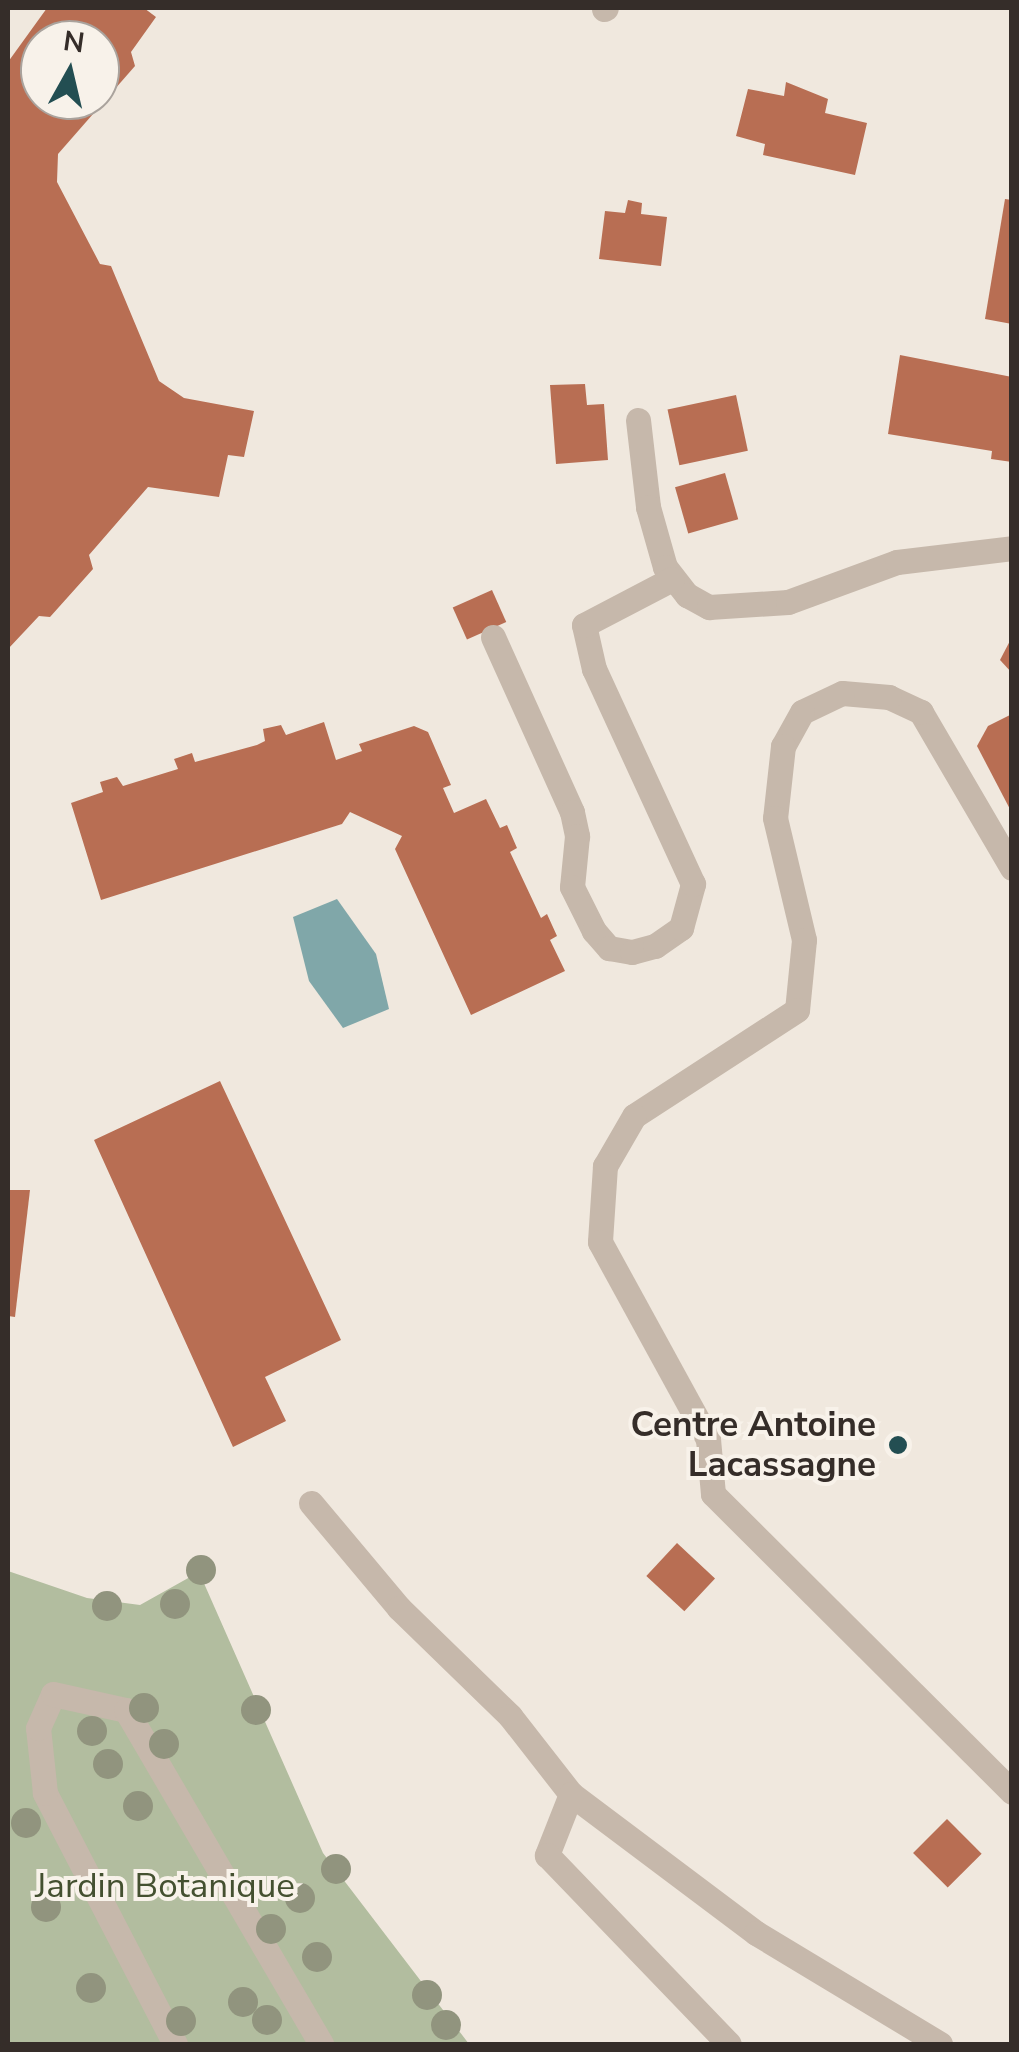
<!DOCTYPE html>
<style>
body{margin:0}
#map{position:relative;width:1019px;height:2052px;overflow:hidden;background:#f0e8de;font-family:"Nunito Sans",sans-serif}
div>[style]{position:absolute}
.green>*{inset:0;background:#b2bd9f}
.water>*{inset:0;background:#80a7a9}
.building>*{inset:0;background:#b86e53;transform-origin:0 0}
.service>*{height:25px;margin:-12.5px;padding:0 12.5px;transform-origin:12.5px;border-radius:12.5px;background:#c6b8ab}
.trees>*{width:30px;height:30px;margin:-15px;border-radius:50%;background:#91947e}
.dots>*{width:28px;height:28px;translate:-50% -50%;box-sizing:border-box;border:5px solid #f8f2ea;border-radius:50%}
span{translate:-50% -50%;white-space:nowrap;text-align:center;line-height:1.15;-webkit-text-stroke:8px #f8f2ea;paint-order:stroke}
.poi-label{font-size:35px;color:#352d29;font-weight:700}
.right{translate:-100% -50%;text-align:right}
.park-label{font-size:35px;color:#445030}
.frame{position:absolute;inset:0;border:10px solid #352d29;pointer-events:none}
.north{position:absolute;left:20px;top:20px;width:100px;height:100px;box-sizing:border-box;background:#f8f2ea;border:2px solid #aaa39d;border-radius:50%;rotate:8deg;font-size:28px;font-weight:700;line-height:40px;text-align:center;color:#352d29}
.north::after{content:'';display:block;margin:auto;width:35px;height:45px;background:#234e52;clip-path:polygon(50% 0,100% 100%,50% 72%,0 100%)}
</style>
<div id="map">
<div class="green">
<i style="clip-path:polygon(8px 1571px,87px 1598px,140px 1605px,199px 1572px,323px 1853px,469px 2044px,8px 2044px)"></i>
</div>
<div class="water">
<i style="clip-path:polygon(337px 899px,376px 954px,389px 1009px,343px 1028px,309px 981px,293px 917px)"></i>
</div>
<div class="building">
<i style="clip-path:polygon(evenodd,47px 8px,144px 8px,156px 17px,131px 52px,135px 66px,58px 154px,57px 182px,100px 264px,111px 266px,159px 381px,184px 398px,254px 411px,244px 457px,228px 455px,219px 497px,148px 487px,89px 555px,93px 569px,50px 617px,39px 616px,8px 649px,8px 62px,47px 8px,40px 40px,100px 40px,100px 100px,40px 100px,40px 40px)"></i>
<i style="clip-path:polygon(786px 82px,828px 99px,825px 113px,867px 123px,855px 175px,763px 155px,765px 144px,736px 136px,748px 89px,784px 96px)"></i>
<i style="clip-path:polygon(1005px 199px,1012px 200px,1012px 324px,985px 319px)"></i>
<i style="clip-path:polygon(628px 200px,642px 203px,641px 214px,667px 217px,661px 266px,599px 259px,605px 211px,625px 213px)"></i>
<i style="clip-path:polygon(900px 355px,1012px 377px,1012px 462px,991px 459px,992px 451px,888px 434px)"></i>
<i style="clip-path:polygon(585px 384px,587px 405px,604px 404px,608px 460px,556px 464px,550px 385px)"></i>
<i style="left:736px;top:395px;width:57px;height:70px;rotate:78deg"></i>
<i style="left:725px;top:473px;width:48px;height:52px;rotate:74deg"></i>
<i style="left:492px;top:590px;width:35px;height:43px;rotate:66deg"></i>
<i style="clip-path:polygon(1012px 637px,1012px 673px,1000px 660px)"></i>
<i style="clip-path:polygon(1012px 714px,1012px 813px,977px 746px,988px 726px)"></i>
<i style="clip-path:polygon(324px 722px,336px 760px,362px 751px,359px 744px,414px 726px,428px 732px,451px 785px,443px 788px,454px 813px,486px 799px,500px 828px,507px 825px,517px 848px,510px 852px,541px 918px,547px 914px,557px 936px,550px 940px,565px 971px,471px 1015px,395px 849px,402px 836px,350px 812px,342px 824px,101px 900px,71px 803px,103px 792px,100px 782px,117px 777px,123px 786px,178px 769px,174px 759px,192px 753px,195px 762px,257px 745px,265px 741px,263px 729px,281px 725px,286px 735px)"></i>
<i style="clip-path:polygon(220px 1081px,341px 1340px,265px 1377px,286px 1421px,233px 1447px,94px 1140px)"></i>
<i style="clip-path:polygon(8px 1190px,30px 1190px,15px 1317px,8px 1316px)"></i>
<i style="left:677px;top:1543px;width:52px;height:45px;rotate:43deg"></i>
<i style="left:947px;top:1819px;width:49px;height:48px;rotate:45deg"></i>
</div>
<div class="service">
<i style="left:604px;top:9px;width:2px;rotate:-27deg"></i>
<i style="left:638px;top:420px;width:88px;rotate:83.4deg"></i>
<i style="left:648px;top:507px;width:62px;rotate:74.2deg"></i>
<i style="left:665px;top:567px;width:36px;rotate:52deg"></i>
<i style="left:687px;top:595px;width:25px;rotate:29deg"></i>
<i style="left:709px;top:607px;width:79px;rotate:-3.6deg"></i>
<i style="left:788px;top:602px;width:116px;rotate:-20.2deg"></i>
<i style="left:897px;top:562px;width:116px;rotate:-6.9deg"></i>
<i style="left:493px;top:637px;width:192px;rotate:65.7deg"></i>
<i style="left:572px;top:812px;width:25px;rotate:78deg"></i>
<i style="left:577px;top:836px;width:51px;rotate:95.6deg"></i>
<i style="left:572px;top:887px;width:49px;rotate:63.4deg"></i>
<i style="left:594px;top:931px;width:23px;rotate:49deg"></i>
<i style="left:609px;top:948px;width:23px;rotate:10deg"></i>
<i style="left:632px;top:952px;width:24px;rotate:-15deg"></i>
<i style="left:655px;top:946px;width:32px;rotate:-35deg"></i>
<i style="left:681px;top:928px;width:46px;rotate:-74.7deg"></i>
<i style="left:693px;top:884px;width:237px;rotate:-114.7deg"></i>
<i style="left:594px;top:669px;width:45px;rotate:-102.8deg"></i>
<i style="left:584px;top:625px;width:99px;rotate:-27.6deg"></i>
<i style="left:1012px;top:868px;width:181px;rotate:-120.3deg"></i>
<i style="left:921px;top:712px;width:35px;rotate:-155deg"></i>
<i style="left:889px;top:697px;width:47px;rotate:-175.1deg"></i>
<i style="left:842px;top:693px;width:44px;rotate:154.6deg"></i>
<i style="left:802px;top:712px;width:39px;rotate:119deg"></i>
<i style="left:783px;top:746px;width:72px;rotate:96.3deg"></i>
<i style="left:775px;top:818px;width:125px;rotate:76.6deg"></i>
<i style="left:804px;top:940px;width:70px;rotate:95.7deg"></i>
<i style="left:797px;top:1010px;width:194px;rotate:147deg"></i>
<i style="left:634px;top:1116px;width:58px;rotate:120.1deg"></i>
<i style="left:605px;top:1166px;width:76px;rotate:93.8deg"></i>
<i style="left:600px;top:1242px;width:225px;rotate:61.3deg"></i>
<i style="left:708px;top:1439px;width:55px;rotate:84.8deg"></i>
<i style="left:713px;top:1494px;width:422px;rotate:44.9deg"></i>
<i style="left:311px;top:1503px;width:137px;rotate:50deg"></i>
<i style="left:399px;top:1608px;width:155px;rotate:44.2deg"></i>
<i style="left:510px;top:1716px;width:99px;rotate:52deg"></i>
<i style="left:571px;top:1794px;width:231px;rotate:36.9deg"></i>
<i style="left:756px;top:1933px;width:215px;rotate:31.1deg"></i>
<i style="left:571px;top:1794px;width:66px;rotate:111.5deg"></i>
<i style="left:547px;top:1855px;width:262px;rotate:46.1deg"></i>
<i style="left:175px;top:2044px;width:283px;rotate:-117.4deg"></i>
<i style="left:45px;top:1793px;width:65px;rotate:-96.1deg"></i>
<i style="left:38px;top:1728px;width:37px;rotate:-66deg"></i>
<i style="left:53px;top:1694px;width:75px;rotate:12.4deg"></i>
<i style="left:126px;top:1710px;width:387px;rotate:59.7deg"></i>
</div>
<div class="trees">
<i style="left:201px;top:1570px"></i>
<i style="left:175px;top:1604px"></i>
<i style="left:107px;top:1606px"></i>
<i style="left:144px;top:1708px"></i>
<i style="left:256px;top:1710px"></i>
<i style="left:92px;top:1731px"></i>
<i style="left:164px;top:1744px"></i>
<i style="left:108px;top:1764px"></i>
<i style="left:138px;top:1806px"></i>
<i style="left:26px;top:1823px"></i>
<i style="left:336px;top:1869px"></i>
<i style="left:300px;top:1898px"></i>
<i style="left:46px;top:1907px"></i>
<i style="left:271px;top:1929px"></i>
<i style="left:317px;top:1957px"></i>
<i style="left:91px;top:1988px"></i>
<i style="left:427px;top:1995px"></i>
<i style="left:243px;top:2002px"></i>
<i style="left:267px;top:2020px"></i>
<i style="left:181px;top:2021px"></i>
<i style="left:446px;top:2025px"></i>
</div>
<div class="dots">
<i style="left:898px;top:1445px;background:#234e52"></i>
</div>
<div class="poi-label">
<span class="right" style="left:876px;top:1445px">Centre Antoine<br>Lacassagne</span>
</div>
<div class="park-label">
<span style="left:165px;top:1886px">Jardin Botanique</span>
</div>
<div class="frame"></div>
<div class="north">N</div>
</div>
